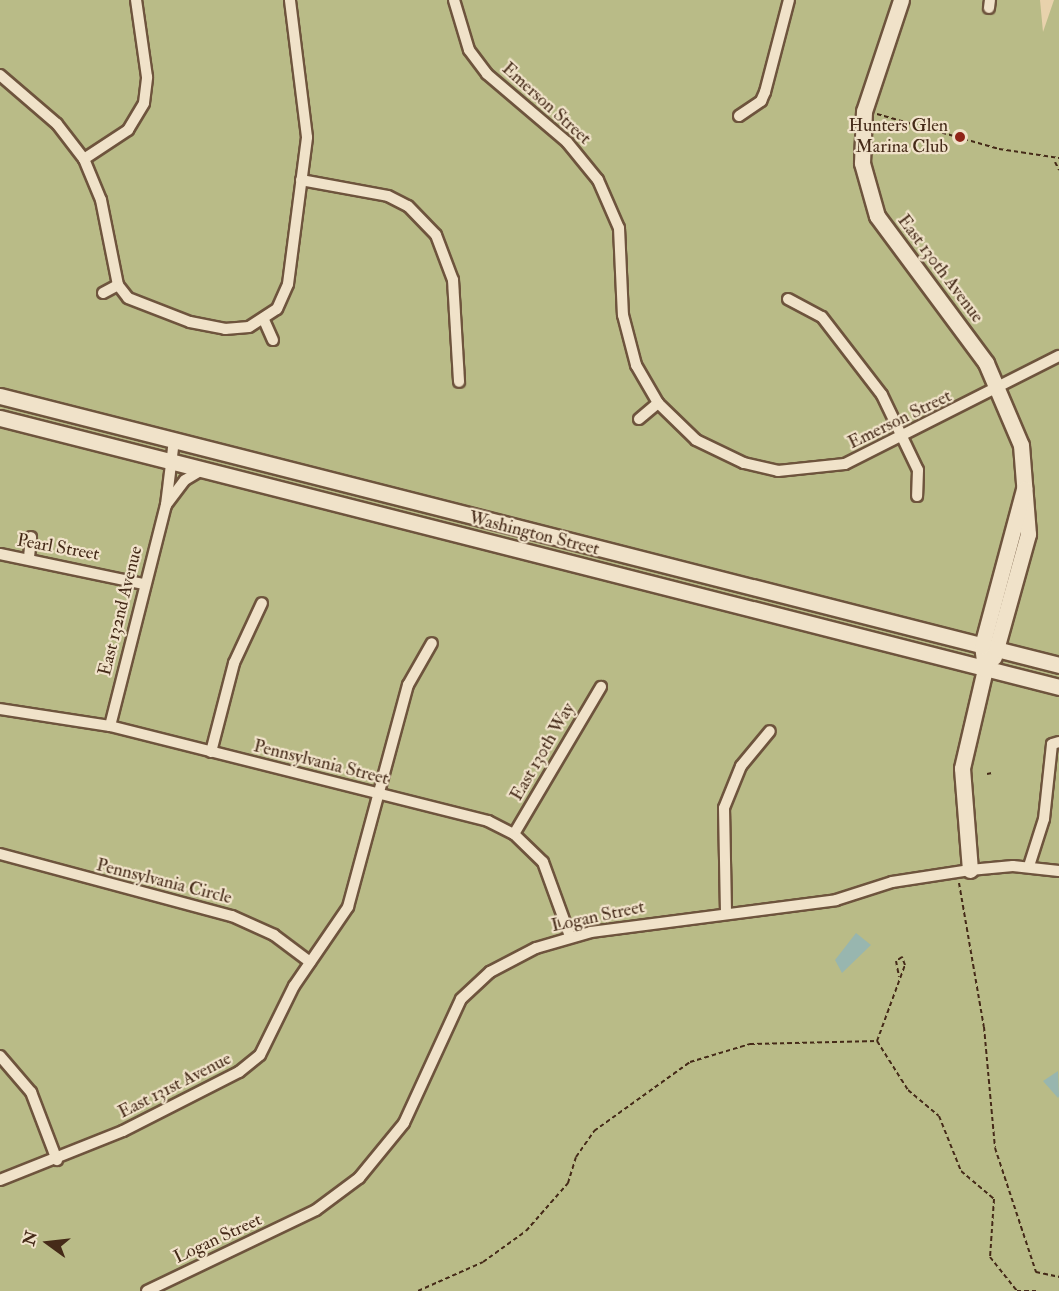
<!DOCTYPE html>
<style>
body{margin:0}
#map{position:relative;width:1059px;height:1291px;overflow:hidden;background:#e8d2ac;font-family:"IM FELL Double Pica",serif}
div>[style]{position:absolute}
.green>*{inset:0;background:#b9bb87}
.water>*{inset:0;background:#98b6af}
.path>*{height:2px;margin-top:-1px;transform-origin:0;background:repeating-linear-gradient(90deg,#452a18 0 4.5px,transparent 0 7.5px)}
.roads{filter:drop-shadow(2px 0 #6e543d) drop-shadow(-2px 0 #6e543d) drop-shadow(0 2px #6e543d) drop-shadow(0 -2px #6e543d)}
.street>*{height:10px;margin:-5px;padding:0 5px;transform-origin:5px;border-radius:5px;background:#f0e2c9}
.secondary>*{height:15px;margin:-7.5px;padding:0 7.5px;transform-origin:7.5px;border-radius:7.5px;background:#f0e2c9}
.dots>*{width:16px;height:16px;translate:-50% -50%;box-sizing:border-box;border:3px solid #f0e2c9;border-radius:50%}
span{translate:-50% -50%;white-space:nowrap;text-align:center;line-height:1.15;-webkit-text-stroke:4.5px #f0e2c9;paint-order:stroke}
.street-label{font-size:18px;color:#452a18}
.poi-label{font-size:18px;color:#452a18}
.right{translate:-100% -50%;text-align:right}
.north{position:absolute;left:18px;top:1213px;width:60px;height:60px;-webkit-text-stroke:4px #f0e2c9;paint-order:stroke;rotate:285deg;font-size:16px;font-weight:700;line-height:24px;text-align:center;color:#452a18}
.north::after{content:'';display:block;margin:auto;width:21px;height:27px;background:#452a18;clip-path:polygon(50% 0,100% 100%,50% 72%,0 100%)}
</style>
<div id="map">
<div class="green">
<i style="clip-path:polygon(0 0,1040px 0,1043px 32px,1054px 0,1059px 0,1059px 1291px,0 1291px)"></i>
</div>
<div class="water">
<i style="clip-path:polygon(856px 933px,871px 945px,842px 973px,835px 960px)"></i>
<i style="clip-path:polygon(1058px 1071px,1059px 1096px,1058px 1098px,1043px 1081px)"></i>
</div>
<div class="path">
<i style="left:877px;top:114px;width:127px;rotate:16deg"></i>
<i style="left:999px;top:149px;width:61px;rotate:8.5deg"></i>
<i style="left:1055px;top:162px;width:9px;rotate:63deg"></i>
<i style="left:987px;top:774px;width:5px;rotate:-11deg"></i>
<i style="left:959px;top:883px;width:146px;rotate:80.2deg"></i>
<i style="left:984px;top:1027px;width:121px;rotate:84.8deg"></i>
<i style="left:995px;top:1148px;width:131px;rotate:71.7deg"></i>
<i style="left:1036px;top:1272px;width:24px;rotate:12deg"></i>
<i style="left:877px;top:1041px;width:58px;rotate:57.7deg"></i>
<i style="left:908px;top:1090px;width:40px;rotate:40deg"></i>
<i style="left:939px;top:1116px;width:59px;rotate:68.2deg"></i>
<i style="left:961px;top:1171px;width:43px;rotate:40.3deg"></i>
<i style="left:994px;top:1199px;width:58px;rotate:93.9deg"></i>
<i style="left:990px;top:1257px;width:43px;rotate:51.5deg"></i>
<i style="left:877px;top:1041px;width:81px;rotate:-69.8deg"></i>
<i style="left:905px;top:965px;width:9px;rotate:-111deg"></i>
<i style="left:902px;top:957px;width:7px;rotate:146deg"></i>
<i style="left:896px;top:961px;width:16px;rotate:79deg"></i>
<i style="left:418px;top:1291px;width:71px;rotate:-24deg"></i>
<i style="left:483px;top:1262px;width:53px;rotate:-35.8deg"></i>
<i style="left:526px;top:1231px;width:64px;rotate:-48.8deg"></i>
<i style="left:568px;top:1183px;width:27px;rotate:-73deg"></i>
<i style="left:576px;top:1157px;width:32px;rotate:-55deg"></i>
<i style="left:594px;top:1131px;width:118px;rotate:-35.7deg"></i>
<i style="left:690px;top:1062px;width:63px;rotate:-16.7deg"></i>
<i style="left:750px;top:1044px;width:127px;rotate:-1.4deg"></i>
<i style="left:1017px;top:1291px;width:21px"></i>
</div>
<div class="roads">
<div class="street">
<i style="left:454px;top:0;width:52px;rotate:73.3deg"></i>
<i style="left:469px;top:50px;width:30px;rotate:53deg"></i>
<i style="left:487px;top:74px;width:105px;rotate:40.4deg"></i>
<i style="left:567px;top:142px;width:49px;rotate:50.8deg"></i>
<i style="left:598px;top:180px;width:52px;rotate:66.4deg"></i>
<i style="left:619px;top:228px;width:87px;rotate:87.4deg"></i>
<i style="left:623px;top:315px;width:52px;rotate:75.4deg"></i>
<i style="left:636px;top:365px;width:44px;rotate:59.9deg"></i>
<i style="left:658px;top:403px;width:53px;rotate:44.2deg"></i>
<i style="left:696px;top:440px;width:53px;rotate:25.6deg"></i>
<i style="left:744px;top:463px;width:35px;rotate:13deg"></i>
<i style="left:778px;top:471px;width:67px;rotate:-6deg"></i>
<i style="left:845px;top:464px;width:240px;rotate:-26.8deg"></i>
<i style="left:989px;top:8px;width:8px;rotate:-83deg"></i>
<i style="left:0;top:75px;width:75px;rotate:40.7deg"></i>
<i style="left:57px;top:124px;width:44px;rotate:52.4deg"></i>
<i style="left:84px;top:159px;width:44px;rotate:67.5deg"></i>
<i style="left:101px;top:200px;width:87px;rotate:78.7deg"></i>
<i style="left:118px;top:285px;width:16px;rotate:52deg"></i>
<i style="left:128px;top:298px;width:66px;rotate:21.2deg"></i>
<i style="left:190px;top:322px;width:36px;rotate:11deg"></i>
<i style="left:225px;top:329px;width:24px;rotate:-5deg"></i>
<i style="left:249px;top:327px;width:33px;rotate:-33deg"></i>
<i style="left:277px;top:309px;width:27px;rotate:-66deg"></i>
<i style="left:288px;top:284px;width:148px;rotate:-82.6deg"></i>
<i style="left:307px;top:137px;width:138px;rotate:-97.1deg"></i>
<i style="left:739px;top:116px;width:27px;rotate:-34deg"></i>
<i style="left:761px;top:101px;width:10px;rotate:-66deg"></i>
<i style="left:765px;top:92px;width:95px;rotate:-75.4deg"></i>
<i style="left:84px;top:159px;width:53px;rotate:-33.4deg"></i>
<i style="left:128px;top:130px;width:31px;rotate:-59deg"></i>
<i style="left:144px;top:103px;width:26px;rotate:-83deg"></i>
<i style="left:147px;top:77px;width:78px;rotate:-98.1deg"></i>
<i style="left:301px;top:180px;width:88px;rotate:10.4deg"></i>
<i style="left:388px;top:196px;width:22px;rotate:27deg"></i>
<i style="left:408px;top:206px;width:40px;rotate:46deg"></i>
<i style="left:436px;top:235px;width:48px;rotate:69.3deg"></i>
<i style="left:453px;top:280px;width:102px;rotate:86.6deg"></i>
<i style="left:103px;top:293px;width:17px;rotate:-28deg"></i>
<i style="left:788px;top:299px;width:38px;rotate:28deg"></i>
<i style="left:822px;top:317px;width:98px;rotate:52.4deg"></i>
<i style="left:882px;top:395px;width:83px;rotate:64.4deg"></i>
<i style="left:918px;top:470px;width:26px;rotate:92deg"></i>
<i style="left:264px;top:320px;width:22px;rotate:66deg"></i>
<i style="left:639px;top:419px;width:25px;rotate:-40deg"></i>
<i style="left:166px;top:505px;width:65px;rotate:-83deg"></i>
<i style="left:0;top:554px;width:147px;rotate:11.8deg"></i>
<i style="left:29px;top:557px;width:20px;rotate:-84deg"></i>
<i style="left:0;top:709px;width:111px;rotate:8.8deg"></i>
<i style="left:110px;top:726px;width:390px;rotate:14.1deg"></i>
<i style="left:488px;top:821px;width:29px;rotate:27deg"></i>
<i style="left:514px;top:834px;width:40px;rotate:44deg"></i>
<i style="left:543px;top:862px;width:79px;rotate:70deg"></i>
<i style="left:110px;top:726px;width:228px;rotate:-75.8deg"></i>
<i style="left:166px;top:505px;width:31px;rotate:-53deg"></i>
<i style="left:185px;top:480px;width:21px;rotate:-31deg"></i>
<i style="left:211px;top:752px;width:92px;rotate:-75.5deg"></i>
<i style="left:234px;top:663px;width:66px;rotate:-65deg"></i>
<i style="left:514px;top:834px;width:171px;rotate:-59.4deg"></i>
<i style="left:0;top:854px;width:240px;rotate:15deg"></i>
<i style="left:232px;top:916px;width:46px;rotate:24.3deg"></i>
<i style="left:274px;top:935px;width:45px;rotate:36.9deg"></i>
<i style="left:1029px;top:866px;width:49px;rotate:-72.3deg"></i>
<i style="left:1044px;top:819px;width:75px;rotate:-83.9deg"></i>
<i style="left:1052px;top:744px;width:7px;rotate:-16deg"></i>
<i style="left:726px;top:912px;width:104px;rotate:-91.1deg"></i>
<i style="left:724px;top:808px;width:45px;rotate:-68deg"></i>
<i style="left:741px;top:766px;width:45px;rotate:-50.4deg"></i>
<i style="left:0;top:1056px;width:48px;rotate:49.3deg"></i>
<i style="left:31px;top:1092px;width:73px;rotate:69.1deg"></i>
<i style="left:0;top:1180px;width:132px;rotate:-21.7deg"></i>
<i style="left:123px;top:1131px;width:130px;rotate:-27deg"></i>
<i style="left:239px;top:1072px;width:27px;rotate:-39deg"></i>
<i style="left:260px;top:1055px;width:77px;rotate:-63.8deg"></i>
<i style="left:294px;top:986px;width:96px;rotate:-55.6deg"></i>
<i style="left:348px;top:907px;width:230px;rotate:-74.9deg"></i>
<i style="left:408px;top:685px;width:48px;rotate:-60.3deg"></i>
<i style="left:147px;top:1291px;width:187px;rotate:-25.6deg"></i>
<i style="left:316px;top:1210px;width:54px;rotate:-36.7deg"></i>
<i style="left:359px;top:1178px;width:71px;rotate:-50.7deg"></i>
<i style="left:404px;top:1123px;width:136px;rotate:-65.3deg"></i>
<i style="left:461px;top:999px;width:40px;rotate:-43deg"></i>
<i style="left:490px;top:972px;width:52px;rotate:-27.6deg"></i>
<i style="left:536px;top:948px;width:57px;rotate:-16.2deg"></i>
<i style="left:591px;top:932px;width:247px;rotate:-7.4deg"></i>
<i style="left:836px;top:900px;width:59px;rotate:-17.8deg"></i>
<i style="left:892px;top:882px;width:79px;rotate:-8.7deg"></i>
<i style="left:970px;top:870px;width:43px;rotate:-5.3deg"></i>
<i style="left:1013px;top:866px;width:46px;rotate:6.2deg"></i>
</div>
<div class="secondary">
<i style="left:901px;top:0;width:117px;rotate:108.4deg"></i>
<i style="left:864px;top:111px;width:52px;rotate:92.2deg"></i>
<i style="left:862px;top:163px;width:55px;rotate:74.2deg"></i>
<i style="left:877px;top:216px;width:183px;rotate:53.4deg"></i>
<i style="left:986px;top:363px;width:89px;rotate:66.9deg"></i>
<i style="left:1021px;top:445px;width:89px;rotate:85.5deg"></i>
<i style="left:1028px;top:534px;width:128px;rotate:105.5deg"></i>
<i style="left:0;top:396px;width:1093px;rotate:14.25deg"></i>
<i style="left:0;top:418px;width:1093px;rotate:14.25deg"></i>
<i style="left:970px;top:870px;width:102px;rotate:-94.5deg"></i>
<i style="left:962px;top:768px;width:102px;rotate:-76.9deg"></i>
<i style="left:985px;top:669px;width:23px;rotate:-97deg"></i>
<i style="left:982px;top:646px;width:163px;rotate:-75deg"></i>
</div>
</div>
<div class="dots">
<i style="left:960px;top:137px;background:#8f2418"></i>
</div>
<div class="street-label">
<span style="left:546px;top:104px;rotate:42deg">Emerson Street</span>
<span style="left:940px;top:269px;rotate:53deg">East 130th Avenue</span>
<span style="left:900px;top:420px;rotate:-26deg">Emerson Street</span>
<span style="left:534px;top:534px;rotate:14deg">Washington Street</span>
<span style="left:58px;top:548px;rotate:10deg">Pearl Street</span>
<span style="left:121px;top:611px;rotate:-76deg">East 132nd Avenue</span>
<span style="left:543px;top:752px;rotate:-60deg">East 130th Way</span>
<span style="left:321px;top:763px;rotate:14deg">Pennsylvania Street</span>
<span style="left:164px;top:882px;rotate:14deg">Pennsylvania Circle</span>
<span style="left:598px;top:917px;rotate:-12deg">Logan Street</span>
<span style="left:175px;top:1086px;rotate:-27deg">East 131st Avenue</span>
<span style="left:218px;top:1239px;rotate:-25deg">Logan Street</span>
</div>
<div class="poi-label">
<span class="right" style="left:948px;top:137px">Hunters Glen<br>Marina Club</span>
</div>
<div class="north">N</div>
</div>
